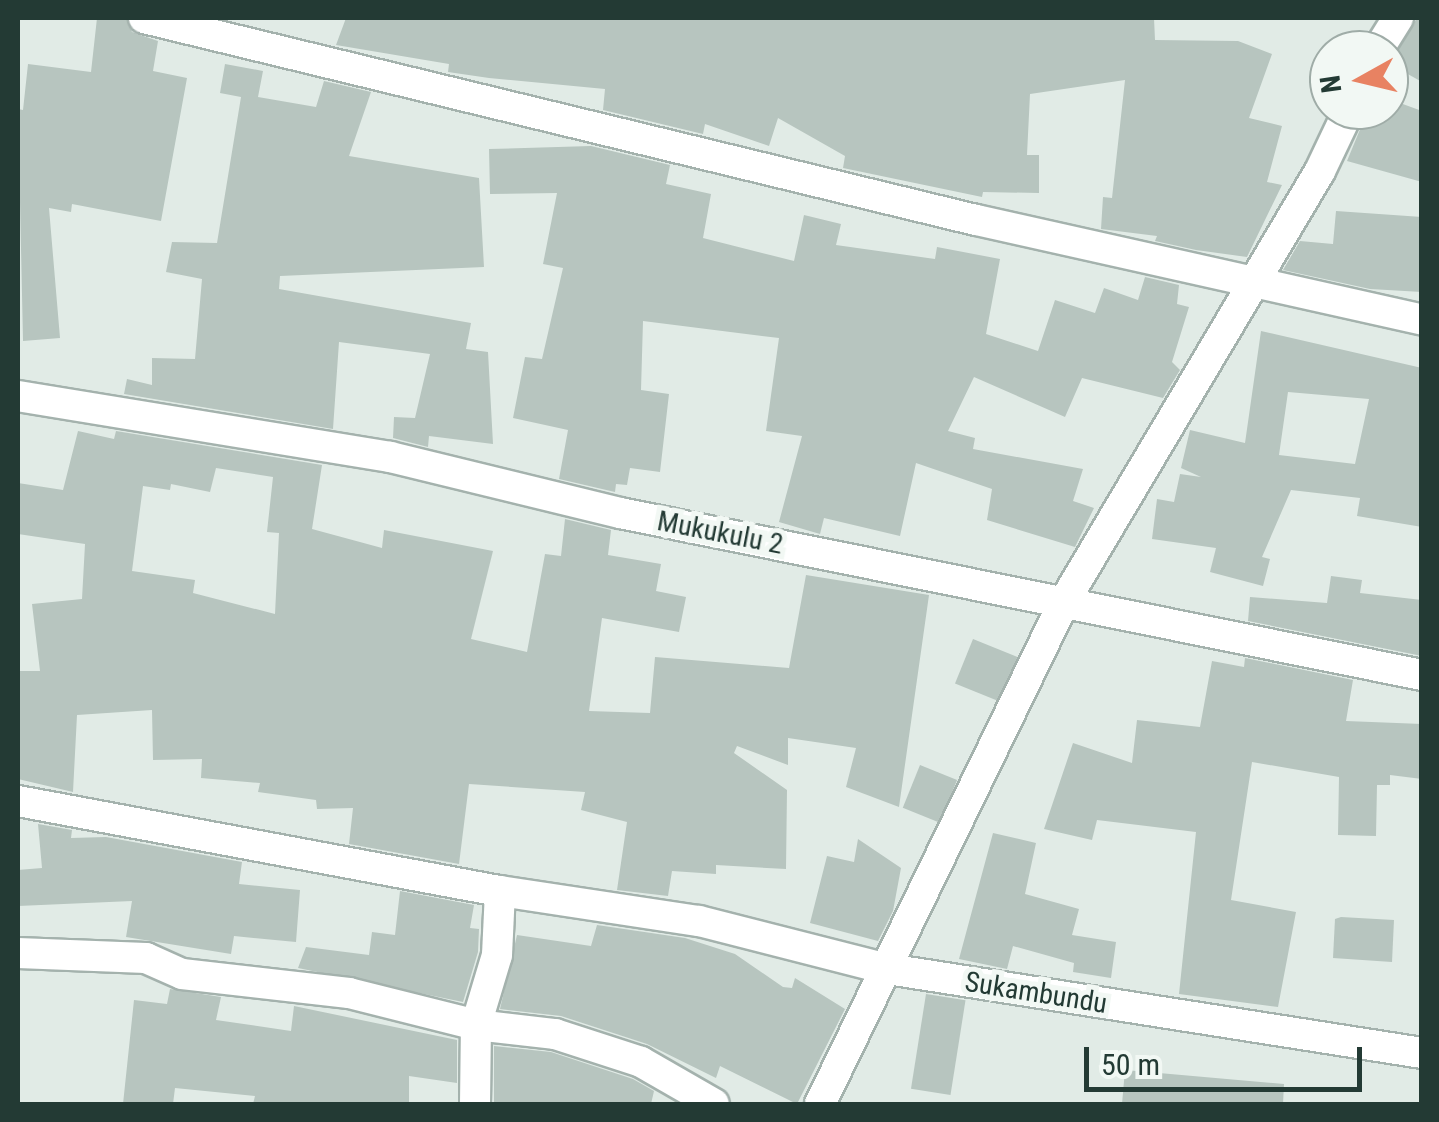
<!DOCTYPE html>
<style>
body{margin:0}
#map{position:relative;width:1439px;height:1122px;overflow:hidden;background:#e1ebe6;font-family:"Roboto Condensed",sans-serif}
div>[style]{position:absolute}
.building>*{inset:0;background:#b7c5bf;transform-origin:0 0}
.roads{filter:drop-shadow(2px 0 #a4b2ad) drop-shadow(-2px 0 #a4b2ad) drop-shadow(0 2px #a4b2ad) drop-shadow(0 -2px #a4b2ad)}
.minor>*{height:30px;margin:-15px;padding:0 15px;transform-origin:15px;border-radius:15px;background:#fff}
span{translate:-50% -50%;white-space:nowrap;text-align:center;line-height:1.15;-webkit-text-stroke:10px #f2f8f4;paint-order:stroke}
.street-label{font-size:28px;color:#233a34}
.frame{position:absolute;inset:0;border:20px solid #233a34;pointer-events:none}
.north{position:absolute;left:1309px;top:30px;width:100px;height:100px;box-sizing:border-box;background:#f2f8f4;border:2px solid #9faca7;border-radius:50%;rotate:262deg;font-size:28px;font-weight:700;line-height:40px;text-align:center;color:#233a34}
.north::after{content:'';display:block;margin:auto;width:35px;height:45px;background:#e88262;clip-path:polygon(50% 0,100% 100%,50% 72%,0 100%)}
.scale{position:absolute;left:1084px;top:1047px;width:278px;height:45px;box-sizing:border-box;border:5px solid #233a34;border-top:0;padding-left:12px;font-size:30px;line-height:35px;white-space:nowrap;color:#233a34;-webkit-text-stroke:8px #f2f8f4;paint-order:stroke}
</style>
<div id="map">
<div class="building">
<i style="clip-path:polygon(97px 18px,126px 18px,132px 32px,158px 41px,153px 71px,187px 78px,161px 221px,72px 204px,71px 212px,49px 208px,60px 338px,23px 341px,18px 109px,23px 110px,28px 64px,91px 72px)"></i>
<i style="clip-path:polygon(346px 18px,1154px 18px,1155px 40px,1238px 41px,1272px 54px,1249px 118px,1282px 126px,1267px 182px,1282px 185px,1247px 257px,1196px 250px,1155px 241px,1157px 236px,1101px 229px,1103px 197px,1112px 198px,1125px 80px,1030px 94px,1027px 155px,1039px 155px,1039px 193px,983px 192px,982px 197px,843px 168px,845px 156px,778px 118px,769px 146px,705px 124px,703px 134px,603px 110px,605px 89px,489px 78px,448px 72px,449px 64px,336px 45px)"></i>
<i style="clip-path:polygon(1417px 18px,1422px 18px,1422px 82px,1390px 64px)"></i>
<i style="clip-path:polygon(225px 64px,263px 71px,258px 97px,316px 107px,324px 81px,371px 92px,349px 156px,479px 178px,484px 267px,280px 276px,279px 289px,471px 323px,466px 349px,488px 352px,493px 444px,429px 436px,428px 447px,393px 438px,394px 417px,415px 418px,430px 354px,339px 342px,333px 429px,124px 394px,127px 379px,152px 385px,152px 358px,195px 359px,202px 279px,166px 272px,172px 242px,217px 243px,241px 97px,220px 93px)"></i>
<i style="clip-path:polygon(1389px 99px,1422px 111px,1422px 182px,1347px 161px,1368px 110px,1389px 110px)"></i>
<i style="clip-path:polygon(591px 146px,670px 165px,666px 184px,711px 194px,703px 238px,794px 261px,804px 215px,841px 224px,836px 245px,935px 259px,937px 247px,1000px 259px,986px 334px,1038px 351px,1055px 300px,1095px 313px,1104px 288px,1138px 300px,1145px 277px,1179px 285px,1177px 304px,1189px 307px,1172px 362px,1180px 370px,1163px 398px,1082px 378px,1065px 417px,974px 377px,948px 431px,975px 438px,973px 449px,1083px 469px,1073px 501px,1094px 508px,1075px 547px,987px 520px,992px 489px,916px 463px,900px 536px,824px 518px,820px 534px,779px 522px,802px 436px,766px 431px,779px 338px,643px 321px,641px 390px,669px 394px,660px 472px,630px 468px,627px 485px,616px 484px,615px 492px,559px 479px,568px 430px,513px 418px,525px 357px,542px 359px,563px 268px,543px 264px,557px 193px,490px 194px,489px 149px)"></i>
<i style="clip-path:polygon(1336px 211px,1422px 217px,1422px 292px,1370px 289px,1283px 270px,1300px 241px,1333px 244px)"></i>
<i style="clip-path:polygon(evenodd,1261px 331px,1422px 368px,1422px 527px,1357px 516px,1360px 498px,1291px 490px,1262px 557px,1270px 559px,1263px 586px,1210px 572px,1216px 548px,1152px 539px,1157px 499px,1174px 502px,1180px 474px,1201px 477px,1181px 468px,1190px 430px,1245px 443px,1261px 331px,1288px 392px,1369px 399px,1355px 464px,1279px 455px,1288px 392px)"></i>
<i style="clip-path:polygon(evenodd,78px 431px,114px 439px,116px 431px,322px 465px,312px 529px,382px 548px,384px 530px,493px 551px,471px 639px,527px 652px,545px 554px,561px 556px,565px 519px,611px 530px,608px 555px,661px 564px,656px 591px,686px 597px,679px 632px,602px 618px,589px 711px,650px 713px,655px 657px,789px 668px,806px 575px,929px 595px,899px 807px,846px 787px,856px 748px,788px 738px,788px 765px,737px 746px,734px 753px,787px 790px,786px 869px,716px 865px,716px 874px,672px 871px,668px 896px,617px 890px,627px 822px,581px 810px,585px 792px,469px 784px,459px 864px,349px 844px,353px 808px,317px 809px,316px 800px,258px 792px,260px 783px,201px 778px,202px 759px,153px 760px,152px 710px,77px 715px,73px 792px,18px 779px,18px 671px,40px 671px,32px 604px,82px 599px,85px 544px,18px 534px,18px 483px,63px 490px,78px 431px,216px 468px,273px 477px,267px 532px,279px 533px,275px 614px,193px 593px,195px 580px,132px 571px,143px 486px,170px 490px,171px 484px,210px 492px,216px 468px)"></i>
<i style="clip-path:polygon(1331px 576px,1362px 580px,1360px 593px,1422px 600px,1422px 656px,1248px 621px,1250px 597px,1327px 603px)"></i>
<i style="left:973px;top:639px;width:48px;height:48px;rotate:22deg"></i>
<i style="clip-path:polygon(1245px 658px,1353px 680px,1346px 721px,1422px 724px,1422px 779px,1390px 775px,1390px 785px,1377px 785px,1376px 836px,1338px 835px,1339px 777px,1252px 762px,1231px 900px,1296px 912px,1278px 1007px,1179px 994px,1196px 832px,1097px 820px,1092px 840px,1044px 829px,1073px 743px,1132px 763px,1137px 720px,1200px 727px,1212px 661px,1244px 667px)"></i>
<i style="left:920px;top:765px;width:40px;height:46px;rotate:22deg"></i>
<i style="clip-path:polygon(38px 824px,72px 830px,71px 838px,106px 837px,242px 862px,239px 884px,300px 890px,296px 942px,234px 936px,231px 954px,126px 937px,132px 901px,18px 906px,18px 870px,42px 868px)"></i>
<i style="clip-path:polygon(993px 833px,1036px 843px,1025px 894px,1079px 909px,1072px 935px,1116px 942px,1111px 978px,1073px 972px,1074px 963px,1013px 946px,1007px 969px,959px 959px)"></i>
<i style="clip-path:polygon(858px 839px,901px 868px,893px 911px,878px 941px,810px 923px,827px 856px,854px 862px)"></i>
<i style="clip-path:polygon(400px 891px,474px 905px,470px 928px,479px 929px,478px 952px,463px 1002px,298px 968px,306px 947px,369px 955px,372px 932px,395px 935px)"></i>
<i style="clip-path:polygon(1341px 917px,1394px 920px,1392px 962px,1333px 958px,1335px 919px)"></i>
<i style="clip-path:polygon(597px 925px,685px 938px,735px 954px,783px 987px,792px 988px,795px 978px,845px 1009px,797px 1104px,720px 1066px,716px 1078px,647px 1044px,561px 1016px,500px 1009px,517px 935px,591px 946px)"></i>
<i style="clip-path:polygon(170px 989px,221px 997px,216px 1020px,291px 1031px,294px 1006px,457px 1040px,457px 1083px,409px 1076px,409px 1104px,253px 1104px,255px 1096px,175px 1088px,173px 1104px,123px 1104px,134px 1000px,167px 1004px)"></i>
<i style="left:926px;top:994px;width:40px;height:96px;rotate:9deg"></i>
<i style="clip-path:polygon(494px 1046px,551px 1052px,633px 1079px,654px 1091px,651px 1104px,494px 1104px)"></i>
<i style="clip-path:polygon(1125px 1070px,1284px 1084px,1283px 1104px,1122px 1104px)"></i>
</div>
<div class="roads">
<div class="minor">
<i style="left:144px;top:18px;width:856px;rotate:13.65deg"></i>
<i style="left:976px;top:220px;width:457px;rotate:12.6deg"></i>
<i style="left:1378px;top:50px;width:38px;rotate:-58deg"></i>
<i style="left:18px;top:396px;width:377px;rotate:9.3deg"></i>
<i style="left:390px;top:457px;width:237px;rotate:13.7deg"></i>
<i style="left:620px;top:513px;width:818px;rotate:11.42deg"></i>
<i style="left:18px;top:801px;width:490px;rotate:10.6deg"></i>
<i style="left:500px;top:891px;width:201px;rotate:8.6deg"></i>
<i style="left:699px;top:921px;width:195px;rotate:14.3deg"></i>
<i style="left:888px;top:969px;width:541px;rotate:8.94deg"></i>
<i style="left:18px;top:953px;width:128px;rotate:2.2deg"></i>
<i style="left:146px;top:958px;width:39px;rotate:24deg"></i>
<i style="left:182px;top:974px;width:168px;rotate:6.5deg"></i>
<i style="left:349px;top:993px;width:131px;rotate:14.1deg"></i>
<i style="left:476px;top:1025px;width:80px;rotate:6.5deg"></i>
<i style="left:555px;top:1034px;width:90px;rotate:18deg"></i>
<i style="left:641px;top:1062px;width:84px;rotate:29.9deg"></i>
<i style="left:475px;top:1104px;width:79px;rotate:-89.3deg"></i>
<i style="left:476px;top:1025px;width:73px;rotate:-73.3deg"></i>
<i style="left:497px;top:955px;width:64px;rotate:-87.3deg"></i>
<i style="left:820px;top:1104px;width:558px;rotate:-64.08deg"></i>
<i style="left:1064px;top:602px;width:501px;rotate:-59.29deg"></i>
<i style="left:1320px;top:171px;width:68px;rotate:-64.6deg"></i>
</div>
</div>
<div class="street-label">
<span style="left:720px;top:533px;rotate:11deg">Mukukulu 2</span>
<span style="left:1036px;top:993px;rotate:9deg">Sukambundu</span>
</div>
<div class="frame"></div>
<div class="north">N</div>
<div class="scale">50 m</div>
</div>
